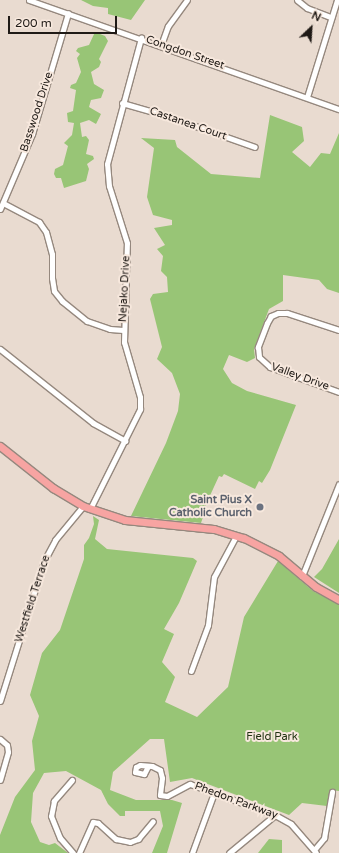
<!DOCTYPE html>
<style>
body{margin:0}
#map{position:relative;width:339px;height:853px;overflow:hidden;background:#e9dbd0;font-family:"Varela Round",sans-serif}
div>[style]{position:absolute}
.green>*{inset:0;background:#98c576}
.roads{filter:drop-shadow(1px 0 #95887e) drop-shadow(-1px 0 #95887e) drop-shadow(0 1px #95887e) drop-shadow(0 -1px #95887e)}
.minor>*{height:5px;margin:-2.5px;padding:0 2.5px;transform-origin:2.5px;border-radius:2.5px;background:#fff}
.major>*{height:7px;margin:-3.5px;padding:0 3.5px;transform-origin:3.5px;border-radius:3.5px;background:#f7a4a2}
.dots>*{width:11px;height:11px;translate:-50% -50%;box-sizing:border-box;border:2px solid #f7e8dd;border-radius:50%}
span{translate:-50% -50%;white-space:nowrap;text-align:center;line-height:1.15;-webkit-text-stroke:4px #f7e8dd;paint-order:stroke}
.street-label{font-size:11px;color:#1f1a16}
.worship-label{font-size:11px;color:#5b616d;font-weight:700}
.right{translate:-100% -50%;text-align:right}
.park-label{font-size:11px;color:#223413}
.north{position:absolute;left:291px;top:8px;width:40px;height:40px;-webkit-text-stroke:3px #f7e8dd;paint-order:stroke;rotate:25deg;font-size:11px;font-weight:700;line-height:16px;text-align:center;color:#1f1a16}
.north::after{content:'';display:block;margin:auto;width:14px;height:18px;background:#1f1a16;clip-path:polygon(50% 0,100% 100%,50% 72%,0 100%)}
.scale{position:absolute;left:8px;top:16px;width:109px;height:18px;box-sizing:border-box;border:2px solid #1f1a16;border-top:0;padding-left:5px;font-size:12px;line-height:14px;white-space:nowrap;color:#1f1a16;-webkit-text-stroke:3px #f7e8dd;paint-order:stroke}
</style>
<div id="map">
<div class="green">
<i style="clip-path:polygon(81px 0,145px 0,131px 20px,108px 14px,108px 8px,93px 6px)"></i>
<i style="clip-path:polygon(95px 32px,105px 36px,108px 41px,99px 59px,101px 62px,99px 67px,91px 72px,94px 84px,104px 90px,101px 98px,91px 100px,89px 107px,101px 114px,96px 124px,89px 120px,80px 123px,82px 137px,86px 136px,89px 140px,86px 154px,93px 156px,94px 159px,87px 164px,89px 169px,86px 181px,64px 188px,61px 178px,56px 178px,54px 174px,55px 169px,63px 165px,68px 146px,64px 143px,72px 135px,74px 123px,68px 122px,67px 113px,73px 111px,76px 90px,70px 88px,71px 85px,76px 83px,81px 72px,77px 58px,80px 54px,76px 51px,78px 48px,89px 45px)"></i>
<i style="clip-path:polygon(270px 115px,302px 127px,304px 141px,292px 152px,310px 167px,321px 153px,330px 154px,339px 133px,339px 293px,327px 289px,319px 280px,283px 275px,283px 301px,269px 309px,254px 349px,255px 358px,247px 362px,229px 355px,223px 369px,232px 383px,247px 391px,296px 405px,270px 470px,262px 483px,259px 481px,255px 489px,224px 474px,222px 477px,219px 476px,202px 513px,204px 514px,201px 523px,131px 516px,166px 443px,178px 411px,180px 394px,172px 373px,157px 359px,162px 347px,150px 299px,153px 294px,168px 292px,167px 277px,161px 271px,163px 256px,157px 249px,165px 245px,154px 228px,172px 225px,172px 220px,153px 215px,147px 197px,154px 148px,141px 138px,175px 140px,177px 147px,211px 174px,260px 178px)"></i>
<i style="clip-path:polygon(93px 516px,99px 520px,95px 539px,107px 549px,193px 558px,197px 561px,179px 603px,164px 629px,174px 634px,162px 662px,175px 677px,165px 702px,197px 717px,228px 687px,244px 617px,278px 561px,313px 591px,339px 604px,339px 791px,331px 790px,327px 806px,302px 803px,289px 815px,192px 778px,170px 782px,164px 739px,150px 739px,113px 772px,110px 790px,136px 800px,172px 800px,182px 803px,167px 853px,152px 853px,163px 826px,160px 811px,125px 811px,125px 816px,120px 816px,108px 804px,101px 790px,66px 771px,44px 773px,33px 793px,31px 822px,40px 842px,49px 845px,55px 843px,68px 853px,0 853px,0 835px,15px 797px,35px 770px,32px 741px,39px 716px,30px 695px,42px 653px,60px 630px,84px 559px,84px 545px,89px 538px,94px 524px)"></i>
<i style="clip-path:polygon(339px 539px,339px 593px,314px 577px,322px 569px)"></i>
<i style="clip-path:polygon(269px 839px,282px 840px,282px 853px,258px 853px)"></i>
</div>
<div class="roads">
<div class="minor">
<i style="left:29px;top:0;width:329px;rotate:19.4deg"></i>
<i style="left:297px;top:0;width:13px;rotate:39deg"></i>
<i style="left:307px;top:8px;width:26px;rotate:21deg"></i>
<i style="left:161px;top:45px;width:20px;rotate:-70deg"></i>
<i style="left:168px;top:26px;width:32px;rotate:-54deg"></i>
<i style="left:307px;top:97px;width:102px;rotate:-72.8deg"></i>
<i style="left:122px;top:103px;width:44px;rotate:15.9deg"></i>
<i style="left:164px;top:115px;width:96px;rotate:19.4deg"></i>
<i style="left:3px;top:203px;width:41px;rotate:27.8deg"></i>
<i style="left:39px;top:222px;width:12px;rotate:55deg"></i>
<i style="left:46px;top:232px;width:23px;rotate:75deg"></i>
<i style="left:52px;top:254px;width:24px;rotate:90deg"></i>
<i style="left:52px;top:278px;width:13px;rotate:81deg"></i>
<i style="left:54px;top:291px;width:13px;rotate:51deg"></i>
<i style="left:62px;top:301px;width:32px;rotate:39deg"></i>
<i style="left:87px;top:321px;width:24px;rotate:19deg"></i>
<i style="left:110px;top:329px;width:13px;rotate:4deg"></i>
<i style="left:0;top:209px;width:82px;rotate:-66.9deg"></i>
<i style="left:32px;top:134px;width:126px;rotate:-73.4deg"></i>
<i style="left:339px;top:330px;width:55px;rotate:-161.9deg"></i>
<i style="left:287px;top:313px;width:9px;rotate:180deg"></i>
<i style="left:278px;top:313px;width:8px;rotate:157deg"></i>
<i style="left:271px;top:316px;width:8px;rotate:120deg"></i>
<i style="left:267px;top:323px;width:26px;rotate:111deg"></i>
<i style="left:258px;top:347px;width:10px;rotate:84deg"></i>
<i style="left:259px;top:357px;width:15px;rotate:42deg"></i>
<i style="left:270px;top:367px;width:73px;rotate:19.9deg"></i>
<i style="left:0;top:349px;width:119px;rotate:38.5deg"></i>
<i style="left:93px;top:423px;width:37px;rotate:29deg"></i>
<i style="left:90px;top:509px;width:112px;rotate:-63.4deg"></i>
<i style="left:140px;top:409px;width:12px;rotate:-90deg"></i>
<i style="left:140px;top:397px;width:57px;rotate:-106.2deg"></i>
<i style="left:124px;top:342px;width:99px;rotate:-88.3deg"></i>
<i style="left:127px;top:243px;width:60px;rotate:-107.5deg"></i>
<i style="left:109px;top:186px;width:22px;rotate:-95deg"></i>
<i style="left:107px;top:164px;width:131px;rotate:-74.9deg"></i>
<i style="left:302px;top:576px;width:99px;rotate:-68.1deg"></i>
<i style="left:191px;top:671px;width:49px;rotate:-69.7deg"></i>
<i style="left:208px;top:625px;width:48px;rotate:-82.9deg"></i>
<i style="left:214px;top:577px;width:47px;rotate:-61.8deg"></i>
<i style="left:0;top:701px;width:147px;rotate:-72.6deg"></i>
<i style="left:44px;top:561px;width:24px;rotate:-62deg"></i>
<i style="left:55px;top:540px;width:44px;rotate:-50.5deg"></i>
<i style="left:0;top:739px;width:9px;rotate:41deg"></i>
<i style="left:7px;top:745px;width:7px;rotate:82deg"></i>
<i style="left:8px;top:752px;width:29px;rotate:106deg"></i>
<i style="left:148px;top:766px;width:9px;rotate:117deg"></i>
<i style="left:144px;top:774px;width:9px;rotate:-167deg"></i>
<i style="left:135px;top:772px;width:5px;rotate:-79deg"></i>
<i style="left:136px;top:767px;width:4px;rotate:-27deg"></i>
<i style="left:140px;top:765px;width:12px;rotate:5deg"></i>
<i style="left:152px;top:766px;width:9px;rotate:27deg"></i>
<i style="left:160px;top:770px;width:8px;rotate:76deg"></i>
<i style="left:162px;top:778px;width:17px;rotate:97deg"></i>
<i style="left:160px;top:795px;width:7px;rotate:8deg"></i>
<i style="left:167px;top:796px;width:26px;rotate:-28deg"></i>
<i style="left:190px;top:784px;width:90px;rotate:20deg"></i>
<i style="left:275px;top:815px;width:18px;rotate:29deg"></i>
<i style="left:291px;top:824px;width:38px;rotate:49deg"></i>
<i style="left:72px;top:780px;width:28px;rotate:131deg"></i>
<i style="left:54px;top:801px;width:15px;rotate:101deg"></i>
<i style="left:51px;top:816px;width:24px;rotate:68deg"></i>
<i style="left:60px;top:838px;width:20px;rotate:49deg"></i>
<i style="left:314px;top:850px;width:16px;rotate:-50deg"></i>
<i style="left:324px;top:838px;width:47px;rotate:-80.1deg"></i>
<i style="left:79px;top:853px;width:34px;rotate:-66deg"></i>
<i style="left:93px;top:822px;width:5px;rotate:11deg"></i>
<i style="left:98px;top:823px;width:24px;rotate:42deg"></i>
<i style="left:116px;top:839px;width:14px;rotate:12deg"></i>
<i style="left:130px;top:842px;width:9px;rotate:-21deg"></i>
<i style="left:138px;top:839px;width:23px;rotate:-50deg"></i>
<i style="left:192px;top:853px;width:64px;rotate:-69.9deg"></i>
<i style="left:229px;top:853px;width:60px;rotate:-39.6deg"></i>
</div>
<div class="major">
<i style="left:0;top:446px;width:68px;rotate:38.4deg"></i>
<i style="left:53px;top:488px;width:35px;rotate:31deg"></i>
<i style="left:83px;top:506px;width:44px;rotate:18.4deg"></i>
<i style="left:125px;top:520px;width:89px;rotate:5.8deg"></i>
<i style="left:214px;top:529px;width:31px;rotate:17deg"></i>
<i style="left:244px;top:538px;width:39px;rotate:27deg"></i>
<i style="left:279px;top:556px;width:48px;rotate:40deg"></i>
<i style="left:316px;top:587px;width:26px;rotate:29deg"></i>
</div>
</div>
<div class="dots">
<i style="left:260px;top:507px;background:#6b7280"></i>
</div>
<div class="street-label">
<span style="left:185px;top:53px;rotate:19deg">Congdon Street</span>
<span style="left:37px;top:112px;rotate:-72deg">Basswood Drive</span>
<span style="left:188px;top:124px;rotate:19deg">Castanea Court</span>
<span style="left:125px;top:289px;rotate:-87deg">Nejako Drive</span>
<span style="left:300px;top:377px;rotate:20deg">Valley Drive</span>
<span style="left:33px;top:599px;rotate:-72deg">Westfield Terrace</span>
<span style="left:236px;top:801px;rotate:20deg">Phedon Parkway</span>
</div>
<div class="worship-label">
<span class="right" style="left:252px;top:507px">Saint Pius X<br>Catholic Church</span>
</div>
<div class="park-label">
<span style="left:272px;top:737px">Field Park</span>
</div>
<div class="north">N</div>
<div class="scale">200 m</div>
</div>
